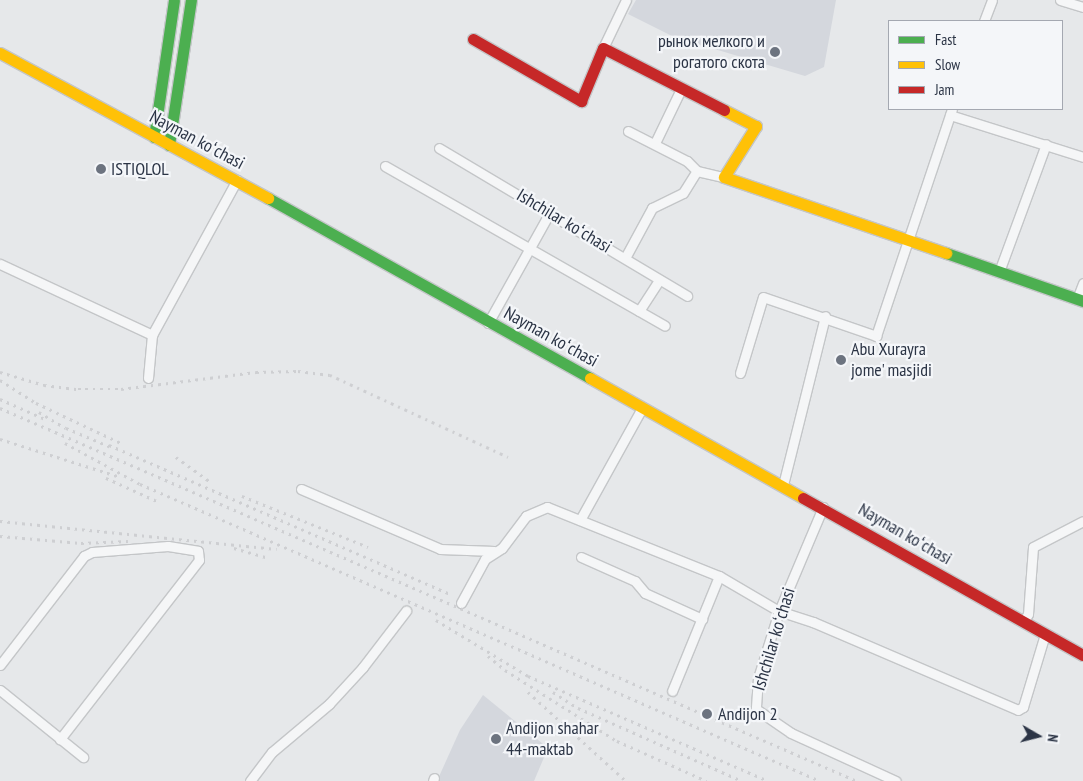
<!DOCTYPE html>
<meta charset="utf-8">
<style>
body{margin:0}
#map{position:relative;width:1083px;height:781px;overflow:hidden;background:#e6e8ea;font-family:"PT Sans Narrow",sans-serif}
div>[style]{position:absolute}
.built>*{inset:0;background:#d4d7dd}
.roads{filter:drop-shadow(1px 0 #c4c6c8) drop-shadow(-1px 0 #c4c6c8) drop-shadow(0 1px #c4c6c8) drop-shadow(0 -1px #c4c6c8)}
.street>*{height:9px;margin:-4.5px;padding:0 4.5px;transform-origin:4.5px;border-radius:4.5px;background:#f5f6f7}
.fast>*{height:11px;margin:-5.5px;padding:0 5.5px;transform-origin:5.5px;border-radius:5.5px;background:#4caf50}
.slow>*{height:11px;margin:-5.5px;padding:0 5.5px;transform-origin:5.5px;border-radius:5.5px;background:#ffc107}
.jam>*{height:11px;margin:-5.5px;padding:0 5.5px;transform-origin:5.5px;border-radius:5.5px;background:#c62828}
.rail>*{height:2.5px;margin-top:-1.25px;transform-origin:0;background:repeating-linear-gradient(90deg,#cecfd2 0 2.5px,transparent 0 7.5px)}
.dots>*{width:14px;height:14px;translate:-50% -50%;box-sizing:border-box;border:2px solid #f4f6f9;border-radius:50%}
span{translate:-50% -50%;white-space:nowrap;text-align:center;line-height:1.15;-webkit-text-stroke:4.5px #f4f6f9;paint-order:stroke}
.poi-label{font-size:18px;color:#2b3445}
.right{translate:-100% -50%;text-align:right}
.left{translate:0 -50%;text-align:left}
.street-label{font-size:18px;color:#2b3445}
.legend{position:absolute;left:888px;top:20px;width:175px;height:90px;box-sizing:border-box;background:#f4f6f9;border:1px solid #a4a8b1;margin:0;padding:6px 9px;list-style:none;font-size:15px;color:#2b3445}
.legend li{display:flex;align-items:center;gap:10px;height:25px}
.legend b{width:25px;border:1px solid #a4a8b1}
.north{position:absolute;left:1013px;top:711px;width:50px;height:50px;-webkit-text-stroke:4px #f4f6f9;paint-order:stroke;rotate:98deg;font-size:14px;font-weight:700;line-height:20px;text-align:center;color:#2b3445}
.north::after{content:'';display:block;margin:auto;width:18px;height:22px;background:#2b3445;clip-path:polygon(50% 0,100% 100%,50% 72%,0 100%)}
</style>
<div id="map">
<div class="built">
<i style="clip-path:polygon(636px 0,836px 0,824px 67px,805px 76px,674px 37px,628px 14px)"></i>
<i style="clip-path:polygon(483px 695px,548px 748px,534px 781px,437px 781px,460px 730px)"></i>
</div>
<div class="roads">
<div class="street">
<i style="left:1060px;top:0;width:24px;rotate:17deg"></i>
<i style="left:984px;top:21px;width:22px;rotate:-69deg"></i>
<i style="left:603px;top:48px;width:53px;rotate:-64.4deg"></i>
<i style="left:950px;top:115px;width:139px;rotate:17.5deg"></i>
<i style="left:628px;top:131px;width:66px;rotate:27deg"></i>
<i style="left:687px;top:161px;width:14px;rotate:45deg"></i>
<i style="left:655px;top:143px;width:60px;rotate:-64.3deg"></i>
<i style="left:439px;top:148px;width:289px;rotate:30.8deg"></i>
<i style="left:385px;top:166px;width:322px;rotate:29.7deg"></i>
<i style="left:625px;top:258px;width:57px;rotate:-61.6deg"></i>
<i style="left:652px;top:208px;width:34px;rotate:-26deg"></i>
<i style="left:683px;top:193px;width:26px;rotate:-58deg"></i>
<i style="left:697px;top:171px;width:28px;rotate:13deg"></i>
<i style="left:0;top:264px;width:168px;rotate:25deg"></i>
<i style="left:152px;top:335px;width:177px;rotate:-61.3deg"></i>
<i style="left:1000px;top:269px;width:133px;rotate:-69.8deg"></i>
<i style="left:1077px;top:299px;width:17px;rotate:-69deg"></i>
<i style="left:639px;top:311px;width:37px;rotate:-57deg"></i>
<i style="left:488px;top:323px;width:127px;rotate:-60.8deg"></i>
<i style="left:740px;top:373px;width:79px;rotate:-73.2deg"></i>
<i style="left:763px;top:297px;width:120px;rotate:19deg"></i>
<i style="left:876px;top:336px;width:239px;rotate:-71.5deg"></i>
<i style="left:148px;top:378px;width:43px;rotate:-84.7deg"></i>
<i style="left:783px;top:485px;width:174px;rotate:-76deg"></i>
<i style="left:301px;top:489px;width:151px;rotate:23.3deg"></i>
<i style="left:440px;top:549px;width:54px;rotate:2.1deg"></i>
<i style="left:823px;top:507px;width:113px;rotate:112.9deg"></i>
<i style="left:779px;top:611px;width:70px;rotate:107.4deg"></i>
<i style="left:758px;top:678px;width:31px;rotate:94deg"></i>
<i style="left:756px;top:709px;width:42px;rotate:34.4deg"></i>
<i style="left:791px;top:733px;width:115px;rotate:24.6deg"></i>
<i style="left:580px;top:520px;width:128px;rotate:-61deg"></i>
<i style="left:581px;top:557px;width:59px;rotate:24deg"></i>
<i style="left:635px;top:581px;width:16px;rotate:50deg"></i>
<i style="left:645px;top:593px;width:63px;rotate:24.5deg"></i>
<i style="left:719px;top:576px;width:69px;rotate:30.3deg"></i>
<i style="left:779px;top:611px;width:36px;rotate:18deg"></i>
<i style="left:813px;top:622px;width:223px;rotate:23.2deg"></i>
<i style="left:1018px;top:710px;width:6px;rotate:-31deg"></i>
<i style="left:1023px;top:707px;width:76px;rotate:-73.2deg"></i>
<i style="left:461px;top:603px;width:50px;rotate:-61.4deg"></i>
<i style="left:485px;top:559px;width:20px;rotate:-33deg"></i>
<i style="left:502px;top:548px;width:40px;rotate:-53deg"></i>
<i style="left:526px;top:516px;width:23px;rotate:-23deg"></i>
<i style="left:547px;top:507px;width:185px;rotate:21.9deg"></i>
<i style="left:719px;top:576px;width:124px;rotate:112.2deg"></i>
<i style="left:1023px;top:622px;width:9px;rotate:-58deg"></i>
<i style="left:1028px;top:614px;width:67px;rotate:-85.7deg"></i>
<i style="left:1033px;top:547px;width:56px;rotate:-27.5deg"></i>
<i style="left:0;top:665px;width:138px;rotate:-52.4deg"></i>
<i style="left:84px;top:556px;width:9px;rotate:-27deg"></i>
<i style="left:92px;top:552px;width:76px;rotate:-4.5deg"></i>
<i style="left:168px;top:546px;width:30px;rotate:9deg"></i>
<i style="left:198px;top:551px;width:9px;rotate:84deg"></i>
<i style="left:199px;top:560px;width:227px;rotate:127.8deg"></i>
<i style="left:0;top:690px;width:107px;rotate:38.9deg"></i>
<i style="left:250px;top:781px;width:36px;rotate:-53deg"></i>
<i style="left:272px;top:752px;width:75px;rotate:-40.1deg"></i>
<i style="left:329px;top:704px;width:50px;rotate:-47.4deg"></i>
<i style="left:363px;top:667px;width:71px;rotate:-52.5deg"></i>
<i style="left:433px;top:781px;width:3px;rotate:-72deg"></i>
</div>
<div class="fast">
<i style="left:154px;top:137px;width:138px;rotate:-81.7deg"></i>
<i style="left:169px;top:145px;width:147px;rotate:-81.4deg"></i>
<i style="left:268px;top:198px;width:369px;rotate:29.2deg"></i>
<i style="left:946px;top:253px;width:145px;rotate:19.3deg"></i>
</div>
<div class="slow">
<i style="left:0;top:53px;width:305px;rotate:28.4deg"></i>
<i style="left:724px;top:110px;width:36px;rotate:27deg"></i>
<i style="left:756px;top:126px;width:60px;rotate:122.1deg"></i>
<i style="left:724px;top:177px;width:235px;rotate:18.9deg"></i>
<i style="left:590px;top:378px;width:244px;rotate:29.4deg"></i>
</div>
<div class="jam">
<i style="left:473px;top:39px;width:125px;rotate:29.9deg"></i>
<i style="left:581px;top:101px;width:57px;rotate:-67.5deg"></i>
<i style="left:603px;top:48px;width:136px;rotate:27.1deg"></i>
<i style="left:803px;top:498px;width:321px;rotate:29.3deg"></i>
</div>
</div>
<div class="rail">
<i style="left:0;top:372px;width:46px;rotate:16.5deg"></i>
<i style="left:44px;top:385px;width:34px;rotate:7deg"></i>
<i style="left:78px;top:389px;width:43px"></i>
<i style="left:121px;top:389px;width:136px;rotate:-7.2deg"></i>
<i style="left:256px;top:372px;width:42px;rotate:-1.4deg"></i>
<i style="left:298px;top:371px;width:32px;rotate:7deg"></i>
<i style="left:330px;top:375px;width:196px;rotate:24.7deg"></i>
<i style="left:0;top:380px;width:43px;rotate:32.6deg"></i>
<i style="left:36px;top:403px;width:96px;rotate:25.2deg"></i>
<i style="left:0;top:399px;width:49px;rotate:24deg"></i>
<i style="left:0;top:408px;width:935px;rotate:23.52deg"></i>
<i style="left:39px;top:412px;width:31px;rotate:31deg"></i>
<i style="left:66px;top:428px;width:51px;rotate:23.1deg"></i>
<i style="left:0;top:439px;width:123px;rotate:17.5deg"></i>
<i style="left:65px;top:443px;width:85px;rotate:28.7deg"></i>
<i style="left:140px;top:484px;width:742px;rotate:23.59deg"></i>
<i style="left:109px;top:445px;width:372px;rotate:23.6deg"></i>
<i style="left:176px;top:457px;width:44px;rotate:35.8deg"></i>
<i style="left:106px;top:478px;width:58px;rotate:24.4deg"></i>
<i style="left:242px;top:496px;width:136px;rotate:22deg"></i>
<i style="left:0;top:521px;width:278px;rotate:5.8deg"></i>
<i style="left:0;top:536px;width:81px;rotate:4.9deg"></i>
<i style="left:81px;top:543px;width:47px;rotate:-2.4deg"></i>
<i style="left:234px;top:548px;width:37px;rotate:16deg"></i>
<i style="left:436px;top:620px;width:108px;rotate:31.3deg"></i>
<i style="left:528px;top:676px;width:262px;rotate:23.6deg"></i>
<i style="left:488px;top:656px;width:22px;rotate:39deg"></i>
<i style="left:505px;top:670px;width:133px;rotate:32.4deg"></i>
<i style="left:617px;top:741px;width:98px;rotate:24deg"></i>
<i style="left:528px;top:692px;width:132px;rotate:42.2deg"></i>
<i style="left:553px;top:692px;width:30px;rotate:33deg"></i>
<i style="left:578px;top:708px;width:180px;rotate:24deg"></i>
</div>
<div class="dots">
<i style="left:775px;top:52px;background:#6c737f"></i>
<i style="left:101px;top:169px;background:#6c737f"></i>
<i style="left:841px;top:360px;background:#6c737f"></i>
<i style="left:707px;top:714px;background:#6c737f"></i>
<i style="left:496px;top:739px;background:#6c737f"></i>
</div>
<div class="poi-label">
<span class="right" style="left:765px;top:52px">рынок мелкого и<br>рогатого скота</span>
<span class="left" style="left:111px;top:169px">ISTIQLOL</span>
<span class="left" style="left:851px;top:360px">Abu Xurayra<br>jome' masjidi</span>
<span class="left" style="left:718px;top:714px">Andijon 2</span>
<span class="left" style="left:506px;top:739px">Andijon shahar<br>44-maktab</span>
</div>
<div class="street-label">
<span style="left:197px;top:140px;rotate:28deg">Nayman koʻchasi</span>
<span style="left:564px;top:221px;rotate:31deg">Ishchilar koʻchasi</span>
<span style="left:551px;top:337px;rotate:29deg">Nayman koʻchasi</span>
<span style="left:905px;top:534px;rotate:30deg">Nayman koʻchasi</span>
<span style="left:774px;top:639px;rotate:-73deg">Ishchilar koʻchasi</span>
</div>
<ul class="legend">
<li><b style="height:6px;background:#4caf50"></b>Fast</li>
<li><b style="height:6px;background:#ffc107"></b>Slow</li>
<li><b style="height:6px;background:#c62828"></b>Jam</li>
</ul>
<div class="north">N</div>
</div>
